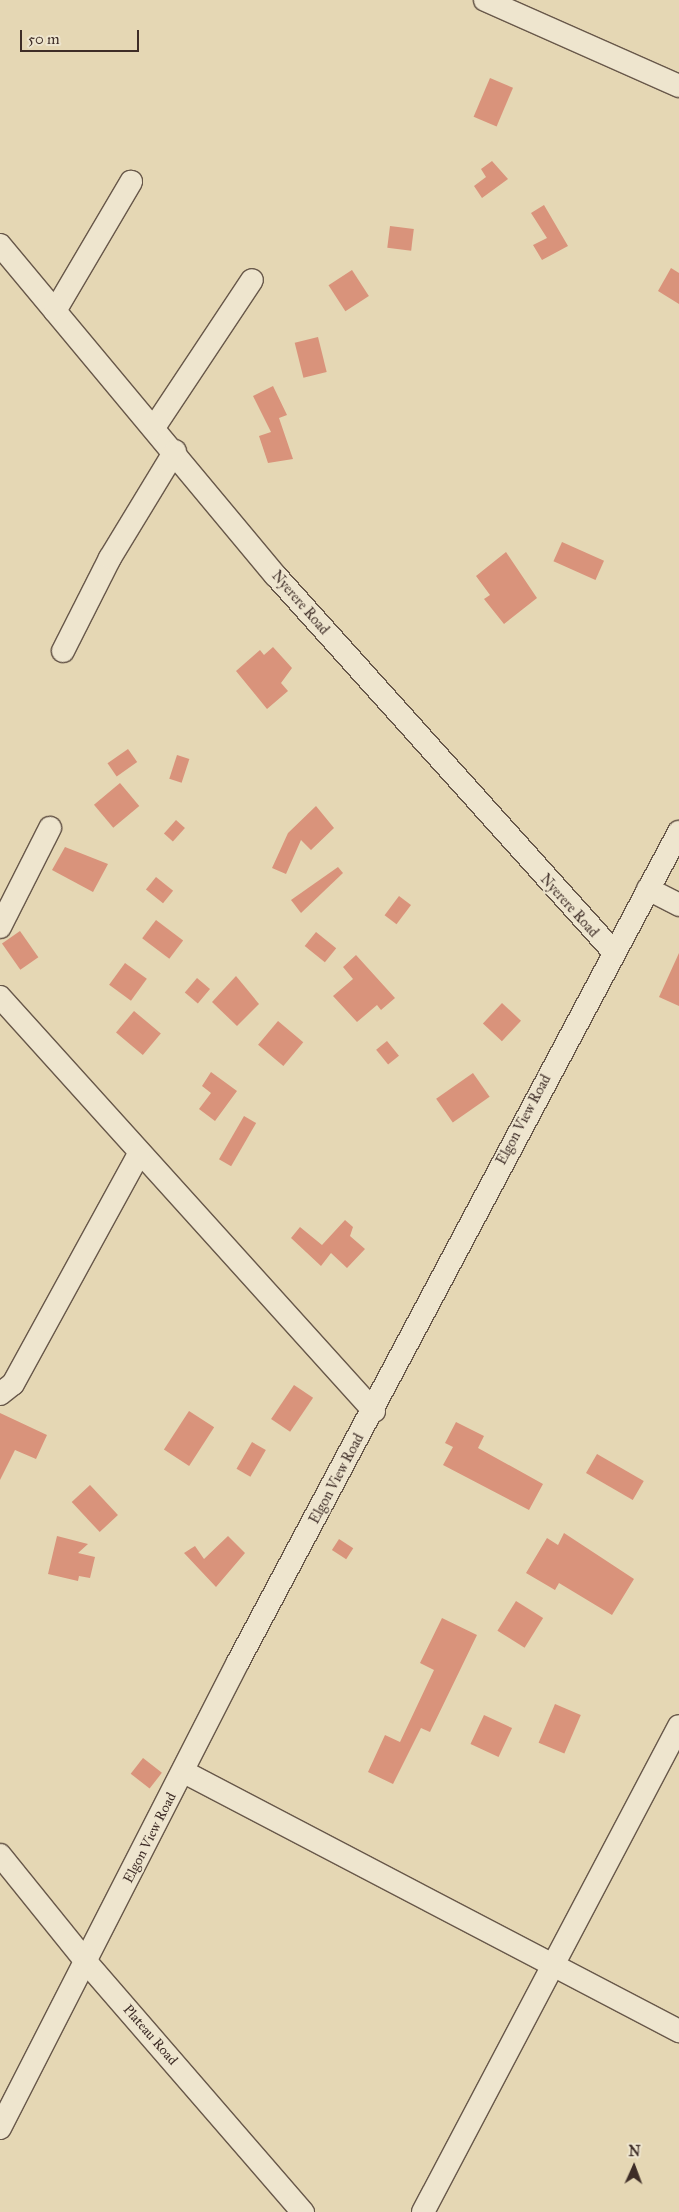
<!DOCTYPE html>
<style>
body{margin:0}
#map{position:relative;width:679px;height:2212px;overflow:hidden;background:#e5d7b4;font-family:"IM FELL Great Primer",serif}
div>[style]{position:absolute}
.building>*{inset:0;background:#d9937b;transform-origin:0 0}
.roads{filter:drop-shadow(1px 0 #68584a) drop-shadow(-1px 0 #68584a) drop-shadow(0 1px #68584a) drop-shadow(0 -1px #68584a)}
.minor>*{height:22px;margin:-11px;padding:0 11px;transform-origin:11px;border-radius:11px;background:#eee5ce}
span{translate:-50% -50%;white-space:nowrap;text-align:center;line-height:1.15;-webkit-text-stroke:4px #eee5ce;paint-order:stroke}
.street-label{font-size:14px;color:#3e2d27}
.north{position:absolute;left:609px;top:2142px;width:50px;height:50px;-webkit-text-stroke:4px #eee5ce;paint-order:stroke;rotate:2deg;font-size:14px;font-weight:700;line-height:20px;text-align:center;color:#3e2d27}
.north::after{content:'';display:block;margin:auto;width:18px;height:22px;background:#3e2d27;clip-path:polygon(50% 0,100% 100%,50% 72%,0 100%)}
.scale{position:absolute;left:20px;top:30px;width:119px;height:22px;box-sizing:border-box;border:2px solid #3e2d27;border-top:0;padding-left:6px;font-size:15px;line-height:18px;white-space:nowrap;color:#3e2d27;-webkit-text-stroke:4px #eee5ce;paint-order:stroke}
</style>
<div id="map">
<div class="building">
<i style="left:490px;top:78px;width:25px;height:42px;rotate:23deg"></i>
<i style="clip-path:polygon(492px 161px,508px 179px,482px 198px,474px 186px,486px 177px,481px 169px)"></i>
<i style="clip-path:polygon(544px 205px,568px 246px,542px 260px,533px 245px,547px 238px,531px 213px)"></i>
<i style="left:390px;top:226px;width:24px;height:22px;rotate:7deg"></i>
<i style="clip-path:polygon(671px 268px,679px 273px,679px 304px,658px 291px)"></i>
<i style="left:352px;top:270px;width:31px;height:28px;rotate:57deg"></i>
<i style="left:318px;top:337px;width:36px;height:24px;rotate:76deg"></i>
<i style="clip-path:polygon(273px 386px,287px 415px,279px 418px,293px 459px,268px 463px,259px 436px,271px 432px,253px 396px)"></i>
<i style="left:562px;top:542px;width:46px;height:21px;rotate:24deg"></i>
<i style="clip-path:polygon(506px 552px,537px 598px,504px 624px,484px 599px,490px 595px,476px 576px)"></i>
<i style="clip-path:polygon(273px 647px,292px 668px,281px 683px,288px 691px,267px 709px,236px 671px,260px 650px,264px 655px)"></i>
<i style="left:128px;top:749px;width:16px;height:25px;rotate:55deg"></i>
<i style="left:177px;top:755px;width:13px;height:25px;rotate:18deg"></i>
<i style="left:120px;top:783px;width:30px;height:34px;rotate:50deg"></i>
<i style="clip-path:polygon(316px 806px,334px 828px,311px 850px,301px 840px,286px 874px,272px 868px,288px 833px)"></i>
<i style="left:176px;top:820px;width:12px;height:18px;rotate:42deg"></i>
<i style="clip-path:polygon(65px 847px,108px 864px,93px 892px,52px 870px)"></i>
<i style="clip-path:polygon(338px 867px,343px 873px,301px 913px,291px 900px)"></i>
<i style="left:156px;top:877px;width:22px;height:16px;rotate:39deg"></i>
<i style="left:399px;top:896px;width:15px;height:24px;rotate:37deg"></i>
<i style="left:156px;top:920px;width:34px;height:23px;rotate:37deg"></i>
<i style="left:20px;top:931px;width:32px;height:22px;rotate:55deg"></i>
<i style="left:316px;top:932px;width:26px;height:18px;rotate:39deg"></i>
<i style="clip-path:polygon(679px 953px,679px 1006px,659px 997px)"></i>
<i style="clip-path:polygon(356px 955px,395px 998px,381px 1010px,377px 1005px,357px 1022px,333px 996px,353px 979px,343px 967px)"></i>
<i style="left:125px;top:963px;width:27px;height:27px;rotate:36deg"></i>
<i style="clip-path:polygon(236px 976px,259px 1004px,237px 1026px,212px 1002px)"></i>
<i style="left:197px;top:978px;width:17px;height:19px;rotate:40deg"></i>
<i style="left:502px;top:1003px;width:26px;height:28px;rotate:43deg"></i>
<i style="left:134px;top:1011px;width:35px;height:28px;rotate:40deg"></i>
<i style="left:278px;top:1021px;width:33px;height:31px;rotate:40deg"></i>
<i style="left:387px;top:1041px;width:19px;height:14px;rotate:51deg"></i>
<i style="clip-path:polygon(211px 1072px,237px 1091px,215px 1121px,199px 1109px,211px 1093px,202px 1086px)"></i>
<i style="left:473px;top:1073px;width:29px;height:45px;rotate:55deg"></i>
<i style="left:244px;top:1116px;width:14px;height:50px;rotate:30deg"></i>
<i style="clip-path:polygon(345px 1220px,353px 1227px,350px 1236px,365px 1249px,347px 1268px,331px 1253px,321px 1266px,291px 1238px,300px 1227px,322px 1245px)"></i>
<i style="left:294px;top:1385px;width:23px;height:41px;rotate:34deg"></i>
<i style="left:189px;top:1411px;width:30px;height:46px;rotate:33deg"></i>
<i style="clip-path:polygon(0 1413px,47px 1435px,36px 1459px,15px 1450px,0 1480px)"></i>
<i style="clip-path:polygon(456px 1422px,484px 1436px,478px 1448px,543px 1484px,529px 1510px,443px 1465px,453px 1447px,445px 1443px)"></i>
<i style="left:252px;top:1442px;width:16px;height:31px;rotate:30deg"></i>
<i style="left:597px;top:1454px;width:54px;height:22px;rotate:30deg"></i>
<i style="left:90px;top:1485px;width:41px;height:25px;rotate:47deg"></i>
<i style="clip-path:polygon(564px 1533px,634px 1579px,612px 1615px,559px 1583px,555px 1590px,526px 1573px,547px 1538px,558px 1545px)"></i>
<i style="clip-path:polygon(57px 1536px,88px 1544px,78px 1553px,95px 1557px,90px 1578px,79px 1576px,78px 1581px,48px 1574px)"></i>
<i style="clip-path:polygon(228px 1536px,245px 1553px,216px 1587px,184px 1553px,195px 1546px,204px 1559px)"></i>
<i style="left:339px;top:1539px;width:17px;height:13px;rotate:33deg"></i>
<i style="left:516px;top:1601px;width:32px;height:35px;rotate:32deg"></i>
<i style="clip-path:polygon(442px 1618px,477px 1635px,430px 1732px,421px 1728px,393px 1784px,368px 1772px,385px 1735px,400px 1742px,434px 1670px,420px 1663px)"></i>
<i style="left:555px;top:1704px;width:28px;height:42px;rotate:23deg"></i>
<i style="left:484px;top:1715px;width:31px;height:32px;rotate:25deg"></i>
<i style="left:143px;top:1758px;width:24px;height:20px;rotate:38deg"></i>
</div>
<div class="roads">
<div class="minor">
<i style="left:485px;top:0;width:212px;rotate:23.9deg"></i>
<i style="left:0;top:245px;width:431px;rotate:50.2deg"></i>
<i style="left:276px;top:576px;width:504px;rotate:48.06deg"></i>
<i style="left:55px;top:311px;width:150px;rotate:-59.5deg"></i>
<i style="left:155px;top:426px;width:175px;rotate:-56.4deg"></i>
<i style="left:63px;top:651px;width:104px;rotate:-63.2deg"></i>
<i style="left:110px;top:558px;width:125px;rotate:-58.7deg"></i>
<i style="left:648px;top:889px;width:35px;rotate:27deg"></i>
<i style="left:0;top:927px;width:111px;rotate:-63.2deg"></i>
<i style="left:0;top:997px;width:558px;rotate:47.91deg"></i>
<i style="left:0;top:1394px;width:16px;rotate:-38deg"></i>
<i style="left:13px;top:1384px;width:262px;rotate:-61.3deg"></i>
<i style="left:184px;top:1772px;width:559px;rotate:27.62deg"></i>
<i style="left:0;top:1855px;width:139px;rotate:51.1deg"></i>
<i style="left:87px;top:1963px;width:330px;rotate:49.1deg"></i>
<i style="left:0;top:2128px;width:523px;rotate:-62.95deg"></i>
<i style="left:238px;top:1662px;width:940px;rotate:-62.02deg"></i>
<i style="left:423px;top:2212px;width:549px;rotate:-62.22deg"></i>
</div>
</div>
<div class="street-label">
<span style="left:300px;top:603px;rotate:49deg">Nyerere Road</span>
<span style="left:569px;top:906px;rotate:48deg">Nyerere Road</span>
<span style="left:524px;top:1120px;rotate:-62deg">Elgon View Road</span>
<span style="left:337px;top:1479px;rotate:-62deg">Elgon View Road</span>
<span style="left:150px;top:1838px;rotate:-63deg">Elgon View Road</span>
<span style="left:150px;top:2035px;rotate:49deg">Plateau Road</span>
</div>
<div class="north">N</div>
<div class="scale">50 m</div>
</div>
